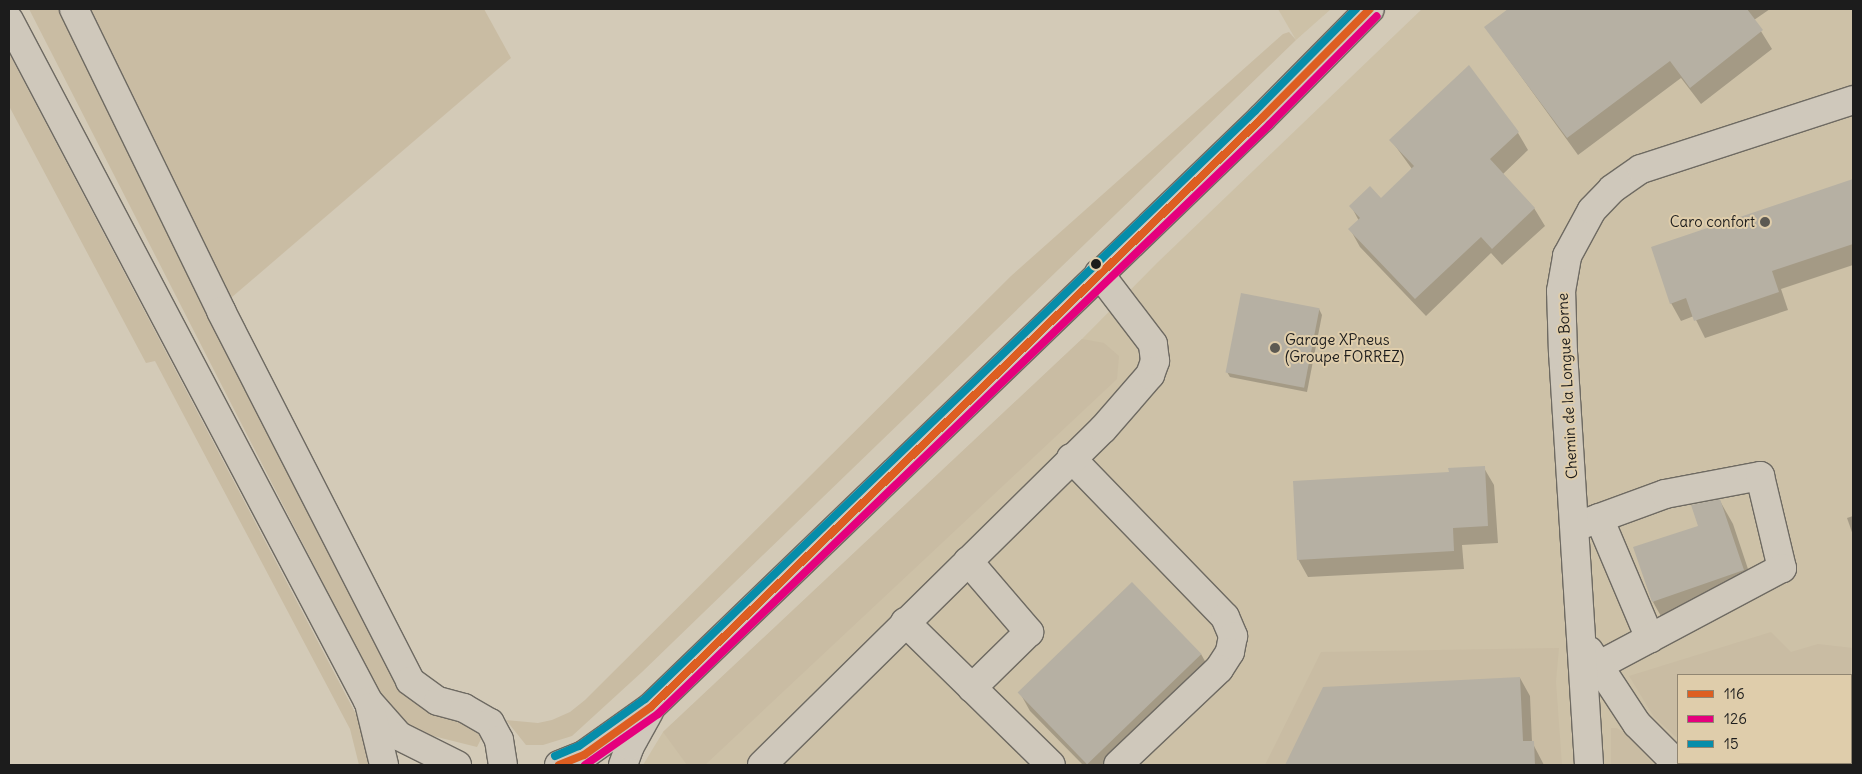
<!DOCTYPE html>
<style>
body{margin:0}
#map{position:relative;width:1862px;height:774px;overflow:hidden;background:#d3cab7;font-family:Delius,sans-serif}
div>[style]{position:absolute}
.built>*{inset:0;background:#cdc1a7}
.green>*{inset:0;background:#c9bca3}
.shadow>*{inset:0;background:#0003}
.building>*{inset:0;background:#b6b0a3;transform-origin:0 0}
.roads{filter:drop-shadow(1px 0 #6e6a62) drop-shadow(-1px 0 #6e6a62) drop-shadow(0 1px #6e6a62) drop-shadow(0 -1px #6e6a62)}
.minor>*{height:28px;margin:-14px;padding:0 14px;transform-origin:14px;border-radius:14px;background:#cfc8bb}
.major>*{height:28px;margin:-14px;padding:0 14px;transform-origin:14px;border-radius:14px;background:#cfc8bb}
.highway>*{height:28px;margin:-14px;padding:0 14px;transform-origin:14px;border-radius:14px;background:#cfc8bb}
.bus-1>*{height:8px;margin:-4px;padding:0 4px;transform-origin:4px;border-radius:4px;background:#dd5e21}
.bus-2>*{height:8px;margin:-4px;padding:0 4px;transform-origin:4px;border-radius:4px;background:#e5007d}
.bus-3>*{height:8px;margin:-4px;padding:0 4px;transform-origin:4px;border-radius:4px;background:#068daa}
.dots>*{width:14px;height:14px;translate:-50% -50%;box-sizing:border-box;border:2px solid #dfcdab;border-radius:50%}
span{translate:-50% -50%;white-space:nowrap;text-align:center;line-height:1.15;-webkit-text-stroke:4px #dfcdab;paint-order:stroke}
.poi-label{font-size:15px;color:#1c1c1c}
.right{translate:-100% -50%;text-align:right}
.left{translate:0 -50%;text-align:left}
.street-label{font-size:15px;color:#1c1c1c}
.frame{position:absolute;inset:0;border:10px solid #1c1c1c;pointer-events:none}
.legend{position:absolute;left:1677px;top:674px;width:175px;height:90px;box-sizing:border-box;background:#dfcdab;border:1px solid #918672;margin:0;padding:6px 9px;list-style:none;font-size:15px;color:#1c1c1c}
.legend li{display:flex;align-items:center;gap:10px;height:25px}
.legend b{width:25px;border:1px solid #918672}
</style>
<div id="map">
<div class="built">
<i style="clip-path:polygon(1278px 9px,1331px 9px,1296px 40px)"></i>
<i style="clip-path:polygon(evenodd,1422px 9px,1853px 9px,1853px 765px,643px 765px,663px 732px,1082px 339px,1157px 263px,1422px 9px,1678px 675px,1851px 675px,1851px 763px,1678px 763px,1678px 675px)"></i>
</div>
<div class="green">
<i style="clip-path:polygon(29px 9px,64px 9px,403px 689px,474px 726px,482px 737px,477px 747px,433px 736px,429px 741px,403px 727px,386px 706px)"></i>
<i style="clip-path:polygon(79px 9px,484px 9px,511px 58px,225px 303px)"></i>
<i style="clip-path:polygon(1289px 32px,1296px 40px,642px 672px,572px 736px,543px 745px,526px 745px,506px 720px,538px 723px,552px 720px,570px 712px,585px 700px,1011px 276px,1283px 34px)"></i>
<i style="clip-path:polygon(9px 53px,359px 720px,372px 765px,359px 765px,350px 729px,155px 361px,146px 363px,9px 106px)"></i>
<i style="clip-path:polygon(1082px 339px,1104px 343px,1119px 356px,1117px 379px,705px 765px,687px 765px,663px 732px)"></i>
<i style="clip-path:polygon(1771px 632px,1791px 652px,1818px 644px,1853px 648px,1853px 765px,1707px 763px,1851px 763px,1851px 675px,1678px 675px,1678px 739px,1654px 717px,1629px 676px)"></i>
<i style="clip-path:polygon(1559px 648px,1556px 682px,1562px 765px,1265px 765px,1321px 652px)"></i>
<i style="clip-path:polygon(1611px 728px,1617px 728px,1626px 734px,1654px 765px,1611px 765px)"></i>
</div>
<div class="shadow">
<i style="clip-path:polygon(1510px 9px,1770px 9px,1754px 20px,1772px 49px,1701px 104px,1681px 78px,1578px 155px,1486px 28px)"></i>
<i style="clip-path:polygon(1518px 133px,1528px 150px,1503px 174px,1534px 208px,1545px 226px,1502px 265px,1491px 253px,1426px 316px,1360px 247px,1350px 229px,1359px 221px,1351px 206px,1381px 200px,1412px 169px,1391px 140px)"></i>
<i style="clip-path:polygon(1853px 180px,1853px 265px,1781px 289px,1788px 310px,1705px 338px,1694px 316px,1681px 321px,1671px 303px,1653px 248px)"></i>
<i style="clip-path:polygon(1319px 309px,1322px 315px,1307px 392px,1230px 377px,1227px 372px)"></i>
<i style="clip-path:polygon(1484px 468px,1494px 485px,1498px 543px,1462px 545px,1464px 569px,1308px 577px,1298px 559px,1450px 473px)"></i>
<i style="clip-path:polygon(1720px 501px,1733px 524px,1756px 593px,1666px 625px,1653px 602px)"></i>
<i style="clip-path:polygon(1853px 516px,1853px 535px,1847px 518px)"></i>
<i style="clip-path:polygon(1201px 654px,1211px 672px,1115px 765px,1083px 765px,1030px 711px,1020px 693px)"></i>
<i style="clip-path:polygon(1520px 678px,1530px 696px,1532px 742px,1544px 765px,1286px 765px,1324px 689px)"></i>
</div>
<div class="building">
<i style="clip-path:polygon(1508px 9px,1747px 9px,1763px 30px,1690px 88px,1670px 61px,1567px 138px,1484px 27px)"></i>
<i style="clip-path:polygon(1469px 65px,1519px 132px,1490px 159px,1535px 208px,1492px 249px,1481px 237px,1415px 299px,1348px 229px,1360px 218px,1349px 206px,1370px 186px,1381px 198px,1414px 166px,1389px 140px)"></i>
<i style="clip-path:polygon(1853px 179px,1853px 244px,1772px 271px,1779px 292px,1694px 321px,1686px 298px,1670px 304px,1651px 247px)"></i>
<i style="left:1241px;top:293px;width:80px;height:81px;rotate:11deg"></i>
<i style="clip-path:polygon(1485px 466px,1488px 526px,1453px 528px,1454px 551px,1297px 560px,1293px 481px,1449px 472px,1448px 468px)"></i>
<i style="clip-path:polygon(1720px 499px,1744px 570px,1652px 602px,1633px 547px,1698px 526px,1691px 505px)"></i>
<i style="left:1132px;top:582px;width:100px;height:159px;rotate:46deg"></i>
<i style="clip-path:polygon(1520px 677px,1523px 741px,1534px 741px,1535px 765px,1285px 765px,1323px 687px)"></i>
</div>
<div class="roads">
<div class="minor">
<i style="left:74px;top:9px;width:336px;rotate:64deg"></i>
<i style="left:221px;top:311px;width:415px;rotate:62.9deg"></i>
<i style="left:410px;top:681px;width:34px;rotate:36deg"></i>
<i style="left:438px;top:701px;width:27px;rotate:15deg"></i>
<i style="left:464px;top:708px;width:30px;rotate:30deg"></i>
<i style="left:490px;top:723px;width:19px;rotate:62deg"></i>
<i style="left:499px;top:740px;width:25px;rotate:81deg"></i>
<i style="left:1071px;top:458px;width:221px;rotate:45.9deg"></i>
<i style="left:1225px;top:617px;width:21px;rotate:67deg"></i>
<i style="left:1233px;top:636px;width:16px;rotate:101deg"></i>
<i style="left:1230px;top:652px;width:20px;rotate:123deg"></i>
<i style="left:1219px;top:669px;width:139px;rotate:136.5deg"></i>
<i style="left:1599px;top:518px;width:131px;rotate:67.1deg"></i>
<i style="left:1575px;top:527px;width:96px;rotate:-20.1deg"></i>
<i style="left:1665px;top:494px;width:97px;rotate:-10.7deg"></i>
<i style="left:1760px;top:476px;width:95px;rotate:76.6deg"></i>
<i style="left:1782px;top:568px;width:208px;rotate:152deg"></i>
<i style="left:968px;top:561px;width:94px;rotate:49.3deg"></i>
<i style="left:1029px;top:632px;width:80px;rotate:135.5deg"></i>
<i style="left:905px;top:622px;width:204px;rotate:44.4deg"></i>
<i style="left:1589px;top:651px;width:87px;rotate:56.7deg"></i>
<i style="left:1637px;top:724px;width:58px;rotate:45deg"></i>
<i style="left:762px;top:765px;width:479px;rotate:-44.6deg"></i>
<i style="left:1103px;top:429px;width:72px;rotate:-49deg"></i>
<i style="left:1150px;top:375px;width:15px;rotate:-70deg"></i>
<i style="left:1155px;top:361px;width:17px;rotate:-97deg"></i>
<i style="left:1153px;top:344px;width:89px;rotate:-127.3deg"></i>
<i style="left:1589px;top:765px;width:413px;rotate:-93.6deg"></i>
<i style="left:1563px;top:353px;width:62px;rotate:-91.8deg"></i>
<i style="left:1561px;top:291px;width:36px;rotate:-80deg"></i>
<i style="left:1567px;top:256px;width:52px;rotate:-61.5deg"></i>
<i style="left:1592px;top:210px;width:29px;rotate:-46deg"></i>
<i style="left:1612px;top:189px;width:35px;rotate:-35deg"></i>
<i style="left:1641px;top:169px;width:223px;rotate:-18deg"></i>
</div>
<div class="major">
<i style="left:559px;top:765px;width:27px;rotate:-22deg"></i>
<i style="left:584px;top:755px;width:82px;rotate:-35.6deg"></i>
<i style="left:651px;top:707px;width:849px;rotate:-43.95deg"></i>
<i style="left:1262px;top:118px;width:153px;rotate:-45.3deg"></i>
<i style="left:623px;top:765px;width:20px;rotate:-70deg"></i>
<i style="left:630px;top:746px;width:38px;rotate:-61deg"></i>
</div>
<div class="highway">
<i style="left:9px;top:20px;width:770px;rotate:62.2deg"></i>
<i style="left:368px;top:701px;width:47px;rotate:48.5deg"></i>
<i style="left:399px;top:736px;width:65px;rotate:26.6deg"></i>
<i style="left:370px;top:707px;width:60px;rotate:76.4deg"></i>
</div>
</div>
<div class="bus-1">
<i style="left:559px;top:765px;width:27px;rotate:-22deg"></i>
<i style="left:584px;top:755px;width:82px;rotate:-35.6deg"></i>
<i style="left:651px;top:707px;width:849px;rotate:-43.95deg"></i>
<i style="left:1262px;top:118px;width:153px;rotate:-45.3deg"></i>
</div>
<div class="bus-2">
<i style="left:585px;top:765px;width:89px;rotate:-34.9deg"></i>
<i style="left:658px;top:714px;width:849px;rotate:-43.95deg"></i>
<i style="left:1269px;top:125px;width:153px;rotate:-45.3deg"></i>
</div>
<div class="bus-3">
<i style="left:555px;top:756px;width:26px;rotate:-23deg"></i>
<i style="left:579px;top:746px;width:81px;rotate:-35.5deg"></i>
<i style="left:645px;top:699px;width:847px;rotate:-43.95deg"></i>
<i style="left:1255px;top:111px;width:144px;rotate:-45.3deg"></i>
</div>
<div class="dots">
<i style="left:1765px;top:222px;background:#5c5952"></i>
<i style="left:1096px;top:264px;background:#1c1c1c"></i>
<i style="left:1275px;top:348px;background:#5c5952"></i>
</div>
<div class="poi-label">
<span class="right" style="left:1755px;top:222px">Caro confort</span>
<span class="left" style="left:1285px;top:348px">Garage XPneus<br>(Groupe FORREZ)</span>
</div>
<div class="street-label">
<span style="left:1567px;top:386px;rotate:-93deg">Chemin de la Longue Borne</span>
</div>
<div class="frame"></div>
<ul class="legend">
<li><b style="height:6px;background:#dd5e21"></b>116</li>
<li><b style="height:6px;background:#e5007d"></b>126</li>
<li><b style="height:6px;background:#068daa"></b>15</li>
</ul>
</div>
